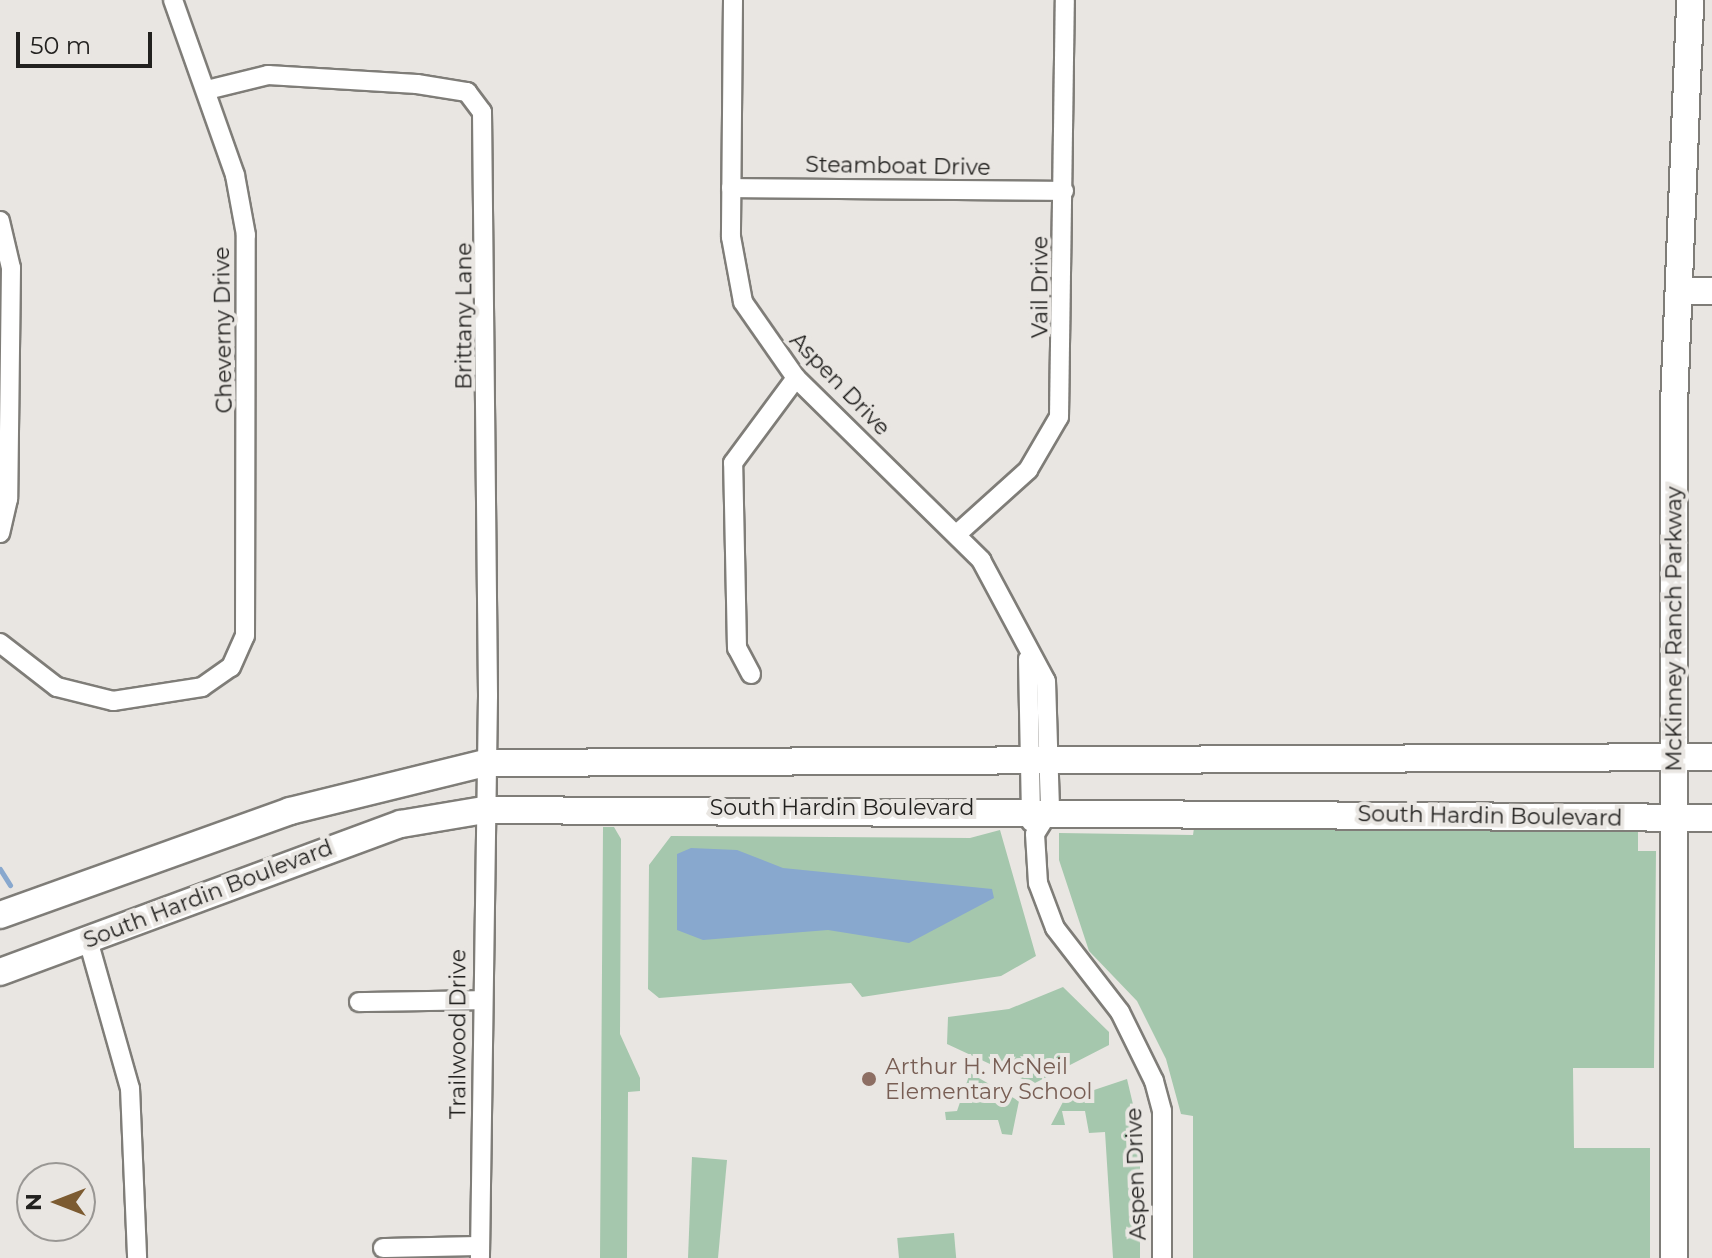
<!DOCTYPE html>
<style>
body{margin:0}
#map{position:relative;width:1712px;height:1258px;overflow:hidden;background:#e9e6e2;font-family:Montserrat,sans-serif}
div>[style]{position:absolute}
.green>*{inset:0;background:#a5c7ad;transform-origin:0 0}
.water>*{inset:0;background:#88a8ce}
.stream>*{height:5px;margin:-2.5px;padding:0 2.5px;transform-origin:2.5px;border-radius:2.5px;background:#88a8ce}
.roads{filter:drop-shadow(2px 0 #7f7d78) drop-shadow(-2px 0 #7f7d78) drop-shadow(0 2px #7f7d78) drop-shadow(0 -2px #7f7d78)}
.street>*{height:18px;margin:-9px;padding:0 9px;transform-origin:9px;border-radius:9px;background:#fff}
.secondary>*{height:26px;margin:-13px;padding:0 13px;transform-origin:13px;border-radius:13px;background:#fff}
.dots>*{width:22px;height:22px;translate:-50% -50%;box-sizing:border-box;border:4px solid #e9e6e2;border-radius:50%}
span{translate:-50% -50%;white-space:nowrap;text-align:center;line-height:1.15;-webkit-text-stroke:8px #e9e6e2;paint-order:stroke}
.street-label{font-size:22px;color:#22211f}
.education-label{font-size:22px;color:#785e54}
.left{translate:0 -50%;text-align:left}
.north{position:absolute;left:16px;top:1162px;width:80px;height:80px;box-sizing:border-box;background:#e9e6e2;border:2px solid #999794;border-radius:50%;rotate:270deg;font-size:22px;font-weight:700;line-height:32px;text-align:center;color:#22211f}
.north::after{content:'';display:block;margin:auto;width:28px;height:36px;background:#7c5b31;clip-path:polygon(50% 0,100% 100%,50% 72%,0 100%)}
.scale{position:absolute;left:16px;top:32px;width:136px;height:36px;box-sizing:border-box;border:4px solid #22211f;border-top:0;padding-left:10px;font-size:24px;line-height:28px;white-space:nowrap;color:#22211f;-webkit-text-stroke:6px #e9e6e2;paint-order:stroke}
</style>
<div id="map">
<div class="green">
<i style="clip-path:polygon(1195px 821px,1638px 832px,1638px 851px,1656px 851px,1654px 1068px,1573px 1068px,1574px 1148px,1650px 1148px,1650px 1258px,1193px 1258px,1193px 1116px,1181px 1114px,1166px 1059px,1137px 1001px,1089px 951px,1059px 860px,1059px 833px,1193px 835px)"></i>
<i style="clip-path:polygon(603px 827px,614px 827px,621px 839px,620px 1034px,640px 1078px,640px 1091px,628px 1092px,627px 1258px,600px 1258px)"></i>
<i style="clip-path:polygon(1000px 830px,1036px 956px,1001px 976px,862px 997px,851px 983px,659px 998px,648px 989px,649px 865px,671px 836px,970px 838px)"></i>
<i style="clip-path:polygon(1063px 987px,1109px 1032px,1109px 1045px,1033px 1084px,947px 1044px,948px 1017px,1009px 1009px)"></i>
<i style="clip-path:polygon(970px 1073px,1019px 1101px,1012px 1135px,1002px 1134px,998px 1120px,946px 1120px,945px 1112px,957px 1111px)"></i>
<i style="clip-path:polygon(1127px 1079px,1140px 1134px,1140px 1258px,1113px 1258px,1105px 1132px,1089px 1133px,1085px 1111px,1062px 1111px,1065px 1125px,1051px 1125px,1064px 1100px)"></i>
<i style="clip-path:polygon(692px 1157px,727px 1160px,718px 1258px,688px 1258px)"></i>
<i style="left:954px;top:1233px;width:25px;height:57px;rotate:85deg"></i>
</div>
<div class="water">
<i style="clip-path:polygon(691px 848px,737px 850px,783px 868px,992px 889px,994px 898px,909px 943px,828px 930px,703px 940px,677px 930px,677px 854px)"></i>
</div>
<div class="stream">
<i style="left:0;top:869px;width:19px;rotate:58deg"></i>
</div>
<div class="roads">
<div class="street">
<i style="left:733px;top:0;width:237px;rotate:90.5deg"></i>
<i style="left:731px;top:237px;width:66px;rotate:79.5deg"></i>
<i style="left:743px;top:302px;width:93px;rotate:55.1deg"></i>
<i style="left:796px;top:378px;width:260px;rotate:44.5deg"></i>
<i style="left:981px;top:560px;width:137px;rotate:61.8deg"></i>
<i style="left:1046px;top:681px;width:129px;rotate:88.2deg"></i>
<i style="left:1050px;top:810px;width:28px;rotate:122deg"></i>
<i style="left:1035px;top:834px;width:49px;rotate:86.5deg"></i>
<i style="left:1038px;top:883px;width:48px;rotate:69.3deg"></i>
<i style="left:1055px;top:928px;width:106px;rotate:52.3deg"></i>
<i style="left:1120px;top:1012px;width:77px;rotate:63.8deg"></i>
<i style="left:1154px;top:1081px;width:31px;rotate:75deg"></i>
<i style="left:1162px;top:1111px;width:147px;rotate:90deg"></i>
<i style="left:207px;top:90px;width:63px;rotate:-13.8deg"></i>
<i style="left:268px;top:75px;width:149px;rotate:3.5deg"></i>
<i style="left:417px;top:84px;width:51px;rotate:9.1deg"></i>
<i style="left:467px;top:92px;width:25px;rotate:53deg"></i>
<i style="left:482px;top:112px;width:584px;rotate:89.41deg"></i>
<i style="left:488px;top:696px;width:562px;rotate:90.82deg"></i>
<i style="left:731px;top:188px;width:333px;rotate:0.5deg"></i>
<i style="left:0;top:221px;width:48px;rotate:76.8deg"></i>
<i style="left:11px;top:268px;width:231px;rotate:90.7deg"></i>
<i style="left:8px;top:499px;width:35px;rotate:103deg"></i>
<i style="left:957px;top:534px;width:96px;rotate:-42deg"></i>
<i style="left:1028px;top:470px;width:61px;rotate:-59.7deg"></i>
<i style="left:1059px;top:417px;width:417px;rotate:-89.2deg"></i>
<i style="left:0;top:643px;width:72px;rotate:37.7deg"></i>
<i style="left:57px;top:687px;width:58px;rotate:14deg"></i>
<i style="left:113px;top:701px;width:90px;rotate:-8.9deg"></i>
<i style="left:202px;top:687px;width:35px;rotate:-35deg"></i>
<i style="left:231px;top:667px;width:34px;rotate:-66deg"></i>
<i style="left:245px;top:636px;width:401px;rotate:-89.9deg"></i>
<i style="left:246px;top:235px;width:61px;rotate:-100.4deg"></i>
<i style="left:235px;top:175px;width:186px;rotate:-109.5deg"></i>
<i style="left:1028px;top:659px;width:163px;rotate:88.9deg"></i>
<i style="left:751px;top:674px;width:30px;rotate:-118deg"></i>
<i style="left:737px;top:648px;width:185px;rotate:-91.2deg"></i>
<i style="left:733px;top:463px;width:106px;rotate:-53.5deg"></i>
<i style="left:88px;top:940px;width:154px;rotate:74.2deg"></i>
<i style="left:130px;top:1088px;width:170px;rotate:87.6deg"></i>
<i style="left:359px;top:1002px;width:123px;rotate:-0.9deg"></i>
<i style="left:383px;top:1248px;width:97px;rotate:-1.2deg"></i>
</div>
<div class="secondary">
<i style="left:1679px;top:291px;width:33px"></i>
<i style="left:0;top:915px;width:308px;rotate:-19.7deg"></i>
<i style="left:290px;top:811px;width:202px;rotate:-13.8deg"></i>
<i style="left:486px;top:763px;width:1226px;rotate:-0.28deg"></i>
<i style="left:0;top:972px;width:427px;rotate:-20.3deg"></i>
<i style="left:401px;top:824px;width:84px;rotate:-9.6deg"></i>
<i style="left:484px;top:810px;width:1228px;rotate:0.37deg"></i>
<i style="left:1674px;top:1258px;width:853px;rotate:-90deg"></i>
<i style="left:1674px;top:405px;width:405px;rotate:-87.7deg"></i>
</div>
</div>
<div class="dots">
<i style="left:869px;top:1079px;background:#8d6e63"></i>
</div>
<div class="street-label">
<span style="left:898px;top:166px;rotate:1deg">Steamboat Drive</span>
<span style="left:1040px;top:287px;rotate:-90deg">Vail Drive</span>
<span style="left:464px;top:316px;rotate:-90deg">Brittany Lane</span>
<span style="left:223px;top:330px;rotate:-91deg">Cheverny Drive</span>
<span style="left:840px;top:384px;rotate:46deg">Aspen Drive</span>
<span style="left:1674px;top:629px;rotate:-90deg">McKinney Ranch Parkway</span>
<span style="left:842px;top:808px">South Hardin Boulevard</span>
<span style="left:1490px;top:816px;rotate:1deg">South Hardin Boulevard</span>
<span style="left:208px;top:894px;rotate:-21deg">South Hardin Boulevard</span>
<span style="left:458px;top:1034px;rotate:-90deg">Trailwood Drive</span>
<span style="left:1136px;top:1174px;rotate:-92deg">Aspen Drive</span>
</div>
<div class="education-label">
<span class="left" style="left:885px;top:1079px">Arthur H. McNeil<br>Elementary School</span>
</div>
<div class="north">N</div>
<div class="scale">50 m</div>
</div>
